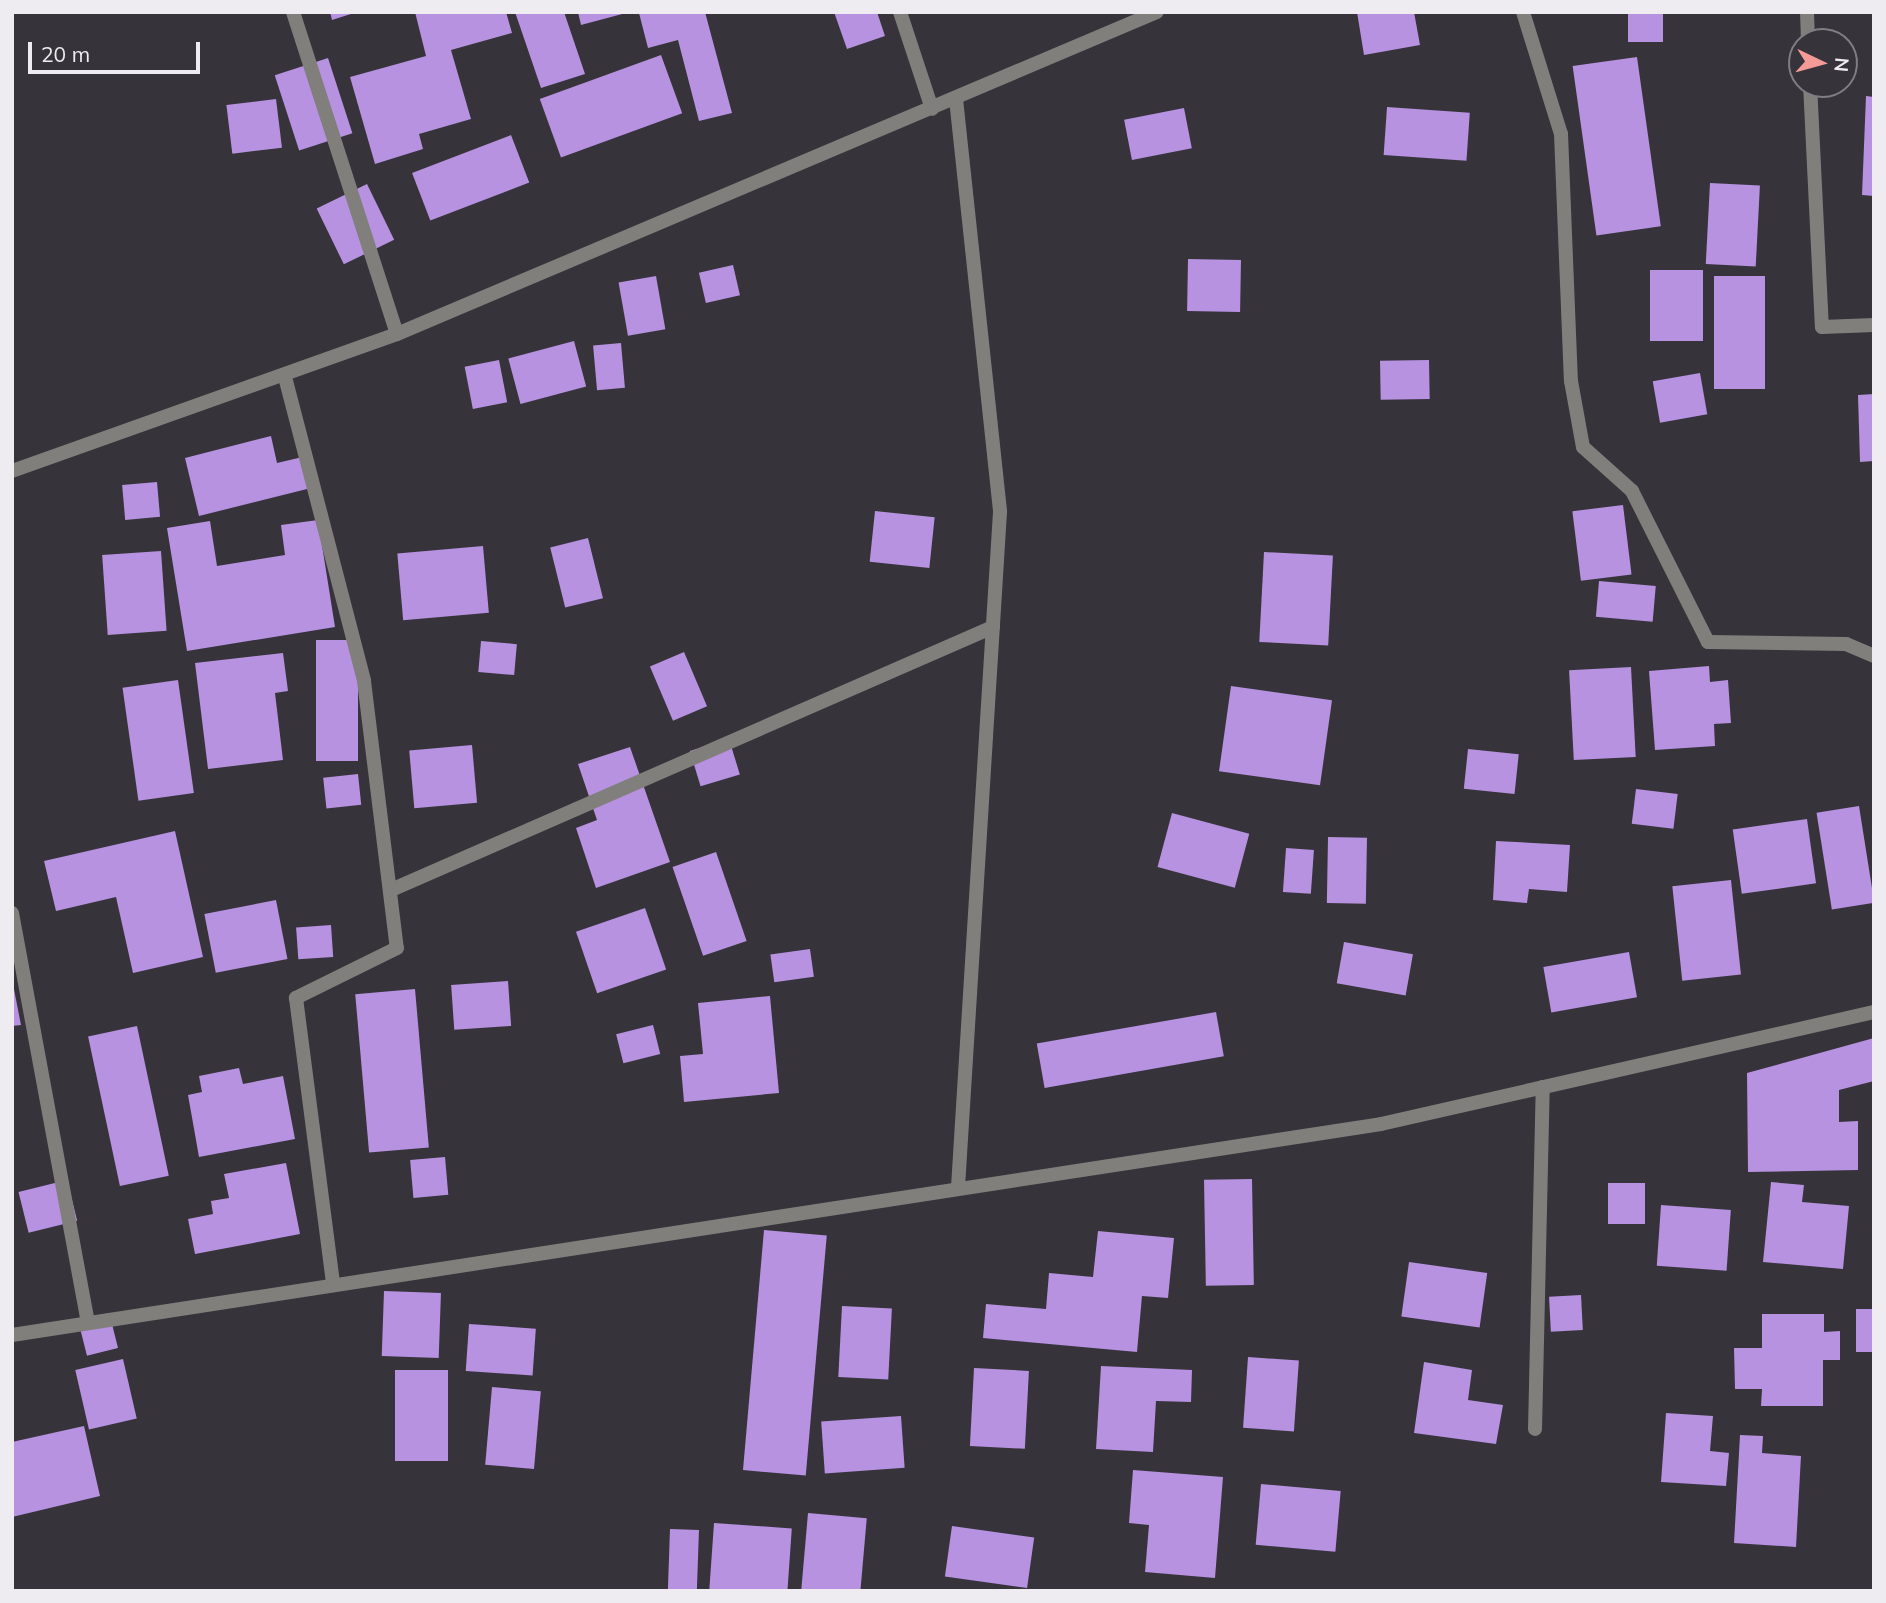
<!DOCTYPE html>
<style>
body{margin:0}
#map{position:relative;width:1886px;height:1603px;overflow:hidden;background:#36333a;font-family:Mulish,sans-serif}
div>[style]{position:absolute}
.building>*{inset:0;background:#b692e0;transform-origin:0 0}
.service>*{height:14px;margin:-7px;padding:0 7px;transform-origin:7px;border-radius:7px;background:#817f7c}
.minor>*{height:14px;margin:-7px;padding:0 7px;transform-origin:7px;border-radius:7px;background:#817f7c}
.tertiary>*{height:14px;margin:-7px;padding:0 7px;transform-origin:7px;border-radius:7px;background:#817f7c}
span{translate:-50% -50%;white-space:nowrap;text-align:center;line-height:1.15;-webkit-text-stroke:7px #36333a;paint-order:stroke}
.frame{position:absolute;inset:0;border:14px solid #eeecf0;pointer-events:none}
.north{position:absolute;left:1788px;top:28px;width:70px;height:70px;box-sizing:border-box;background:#36333a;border:2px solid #807d83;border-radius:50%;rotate:95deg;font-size:19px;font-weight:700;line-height:28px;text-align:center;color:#eeecf0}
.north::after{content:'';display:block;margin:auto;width:24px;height:32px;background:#f59b97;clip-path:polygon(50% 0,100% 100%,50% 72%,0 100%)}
.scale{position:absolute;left:28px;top:42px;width:172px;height:32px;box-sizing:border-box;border:4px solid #eeecf0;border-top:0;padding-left:9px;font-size:21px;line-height:24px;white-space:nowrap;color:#eeecf0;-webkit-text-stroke:5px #36333a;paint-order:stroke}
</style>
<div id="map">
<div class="building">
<i style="clip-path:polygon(330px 12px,354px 12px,354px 13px,332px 20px)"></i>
<i style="clip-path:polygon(415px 12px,506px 12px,512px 33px,451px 50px,471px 119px,419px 134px,423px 149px,375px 164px,350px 77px,426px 56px)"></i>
<i style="clip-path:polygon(515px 12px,564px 12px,585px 74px,541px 88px)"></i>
<i style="clip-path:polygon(578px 12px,626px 12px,626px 13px,581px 25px)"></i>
<i style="clip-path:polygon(705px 12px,732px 113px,699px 121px,678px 40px,648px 48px,639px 13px)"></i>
<i style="clip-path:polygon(834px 12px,877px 12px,885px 36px,847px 49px)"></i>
<i style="clip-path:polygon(1357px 12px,1414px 12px,1420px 45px,1364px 55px)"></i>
<i style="left:1628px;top:12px;width:35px;height:30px"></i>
<i style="left:661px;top:55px;width:62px;height:129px;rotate:70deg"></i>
<i style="left:1637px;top:57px;width:171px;height:65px;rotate:82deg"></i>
<i style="left:328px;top:58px;width:79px;height:56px;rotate:72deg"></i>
<i style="clip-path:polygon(1866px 96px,1874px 97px,1874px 196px,1862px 195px)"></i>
<i style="left:276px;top:99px;width:49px;height:50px;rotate:83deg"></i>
<i style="left:1387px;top:107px;width:83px;height:48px;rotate:4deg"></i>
<i style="left:1184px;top:108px;width:41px;height:61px;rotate:79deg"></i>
<i style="left:511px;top:135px;width:51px;height:106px;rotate:69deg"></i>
<i style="left:1710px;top:183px;width:50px;height:81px;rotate:3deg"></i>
<i style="left:367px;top:184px;width:62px;height:56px;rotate:64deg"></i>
<i style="left:1188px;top:259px;width:53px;height:52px;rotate:1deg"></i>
<i style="left:733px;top:265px;width:31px;height:35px;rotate:77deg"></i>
<i style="left:1650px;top:270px;width:53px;height:71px"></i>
<i style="left:656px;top:276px;width:54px;height:38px;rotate:80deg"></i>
<i style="left:1714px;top:276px;width:51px;height:113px"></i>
<i style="left:574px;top:341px;width:47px;height:68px;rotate:75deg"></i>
<i style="left:621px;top:343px;width:45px;height:28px;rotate:85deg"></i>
<i style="left:499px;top:360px;width:43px;height:35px;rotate:79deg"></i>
<i style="left:1429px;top:360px;width:39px;height:49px;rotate:89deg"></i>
<i style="left:1700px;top:373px;width:42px;height:48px;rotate:80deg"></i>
<i style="clip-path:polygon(1874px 394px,1874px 461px,1860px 462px,1858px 395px)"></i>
<i style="clip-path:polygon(271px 436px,277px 463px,311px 455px,319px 486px,199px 516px,185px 458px)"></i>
<i style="left:157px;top:482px;width:35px;height:35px;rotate:85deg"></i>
<i style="left:1623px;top:505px;width:70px;height:51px;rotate:83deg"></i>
<i style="left:875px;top:511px;width:60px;height:51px;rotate:6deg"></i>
<i style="clip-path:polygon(318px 520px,335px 627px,187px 651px,167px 528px,210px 521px,217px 566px,285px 555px,281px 525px)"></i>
<i style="left:588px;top:538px;width:62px;height:39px;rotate:76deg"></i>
<i style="left:483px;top:546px;width:67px;height:86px;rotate:85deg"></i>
<i style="left:161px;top:551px;width:80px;height:59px;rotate:86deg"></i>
<i style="left:1264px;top:552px;width:69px;height:90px;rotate:3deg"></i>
<i style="left:1599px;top:581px;width:57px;height:36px;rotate:5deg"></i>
<i style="left:316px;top:640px;width:42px;height:121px"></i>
<i style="left:481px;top:641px;width:36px;height:31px;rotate:5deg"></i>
<i style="left:684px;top:652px;width:59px;height:37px;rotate:67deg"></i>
<i style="clip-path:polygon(283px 653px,288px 691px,275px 693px,283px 760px,208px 769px,195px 663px)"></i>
<i style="clip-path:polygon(1709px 666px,1710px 682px,1728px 680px,1731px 723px,1714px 724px,1715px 746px,1655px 750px,1649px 671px)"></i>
<i style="left:1631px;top:667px;width:90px;height:62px;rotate:87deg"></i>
<i style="left:178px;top:680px;width:114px;height:56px;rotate:82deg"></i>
<i style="left:1231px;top:686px;width:102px;height:86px;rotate:8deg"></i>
<i style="left:729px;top:739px;width:37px;height:41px;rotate:73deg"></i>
<i style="left:472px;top:745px;width:58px;height:63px;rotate:85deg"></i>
<i style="clip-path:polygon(630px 747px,670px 862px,596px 888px,576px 828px,597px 820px,578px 764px)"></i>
<i style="left:1468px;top:749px;width:51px;height:40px;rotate:6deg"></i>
<i style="left:358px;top:774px;width:31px;height:35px;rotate:84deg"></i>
<i style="left:1636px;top:789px;width:42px;height:35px;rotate:7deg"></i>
<i style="left:1859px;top:806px;width:98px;height:43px;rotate:81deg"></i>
<i style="left:1172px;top:813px;width:80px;height:56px;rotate:15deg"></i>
<i style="left:1807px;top:819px;width:65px;height:75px;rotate:82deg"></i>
<i style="clip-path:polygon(175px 831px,203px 957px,133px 973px,116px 897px,56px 911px,44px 861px)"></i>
<i style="left:1328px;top:837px;width:39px;height:66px;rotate:1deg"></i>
<i style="clip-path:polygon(1496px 841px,1570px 845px,1567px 892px,1529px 889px,1527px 903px,1493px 900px)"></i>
<i style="left:1286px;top:848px;width:28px;height:44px;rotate:4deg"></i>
<i style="left:716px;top:852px;width:94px;height:46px;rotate:71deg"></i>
<i style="left:1731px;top:880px;width:95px;height:59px;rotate:84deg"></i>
<i style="left:276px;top:900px;width:60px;height:73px;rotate:79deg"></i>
<i style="left:645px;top:908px;width:65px;height:73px;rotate:71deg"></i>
<i style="left:331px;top:925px;width:32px;height:35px;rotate:86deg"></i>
<i style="left:1344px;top:942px;width:70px;height:42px;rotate:10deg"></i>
<i style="left:810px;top:949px;width:28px;height:40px;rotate:82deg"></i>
<i style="left:1629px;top:952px;width:46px;height:87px;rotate:80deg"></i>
<i style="clip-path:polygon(12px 979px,21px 1025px,12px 1026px)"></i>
<i style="left:508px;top:981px;width:45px;height:57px;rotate:86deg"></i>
<i style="left:415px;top:989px;width:159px;height:60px;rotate:85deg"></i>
<i style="clip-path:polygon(770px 996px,779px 1093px,684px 1102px,680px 1056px,703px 1054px,698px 1003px)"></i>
<i style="left:1216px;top:1012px;width:45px;height:182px;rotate:80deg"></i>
<i style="left:653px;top:1025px;width:30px;height:38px;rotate:76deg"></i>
<i style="left:137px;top:1026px;width:153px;height:50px;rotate:78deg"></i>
<i style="clip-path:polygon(1874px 1038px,1874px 1081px,1839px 1090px,1839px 1122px,1858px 1121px,1858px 1170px,1748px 1172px,1747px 1073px)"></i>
<i style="clip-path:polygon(239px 1068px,243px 1084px,283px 1076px,295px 1139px,199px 1157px,188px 1095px,202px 1092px,199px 1076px)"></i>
<i style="left:445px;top:1157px;width:38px;height:35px;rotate:85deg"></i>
<i style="clip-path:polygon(286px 1163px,300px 1234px,195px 1254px,188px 1219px,213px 1214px,211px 1201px,229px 1198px,224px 1174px)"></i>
<i style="left:1252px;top:1179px;width:106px;height:48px;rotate:89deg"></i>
<i style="left:67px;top:1180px;width:42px;height:50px;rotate:76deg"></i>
<i style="clip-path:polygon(1771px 1182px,1804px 1185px,1802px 1202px,1849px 1206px,1843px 1269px,1763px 1262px)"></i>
<i style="left:1645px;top:1183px;width:41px;height:37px;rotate:90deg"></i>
<i style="left:1661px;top:1205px;width:70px;height:61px;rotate:4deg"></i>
<i style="left:764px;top:1230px;width:63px;height:241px;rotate:5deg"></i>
<i style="clip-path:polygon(1098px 1231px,1174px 1238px,1168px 1298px,1142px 1296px,1137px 1352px,983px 1338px,986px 1304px,1046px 1309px,1049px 1273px,1093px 1277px)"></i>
<i style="left:1409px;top:1262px;width:79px;height:55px;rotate:8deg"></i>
<i style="left:384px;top:1291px;width:57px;height:65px;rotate:2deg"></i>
<i style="left:1581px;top:1295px;width:35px;height:32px;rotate:87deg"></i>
<i style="left:842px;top:1306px;width:50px;height:71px;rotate:3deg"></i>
<i style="left:1856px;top:1309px;width:18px;height:43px"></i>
<i style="clip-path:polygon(1762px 1314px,1824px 1314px,1824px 1332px,1840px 1331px,1840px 1360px,1823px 1360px,1823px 1406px,1761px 1406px,1762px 1389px,1735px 1389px,1734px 1348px,1762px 1348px)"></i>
<i style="left:110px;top:1316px;width:33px;height:32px;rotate:76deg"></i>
<i style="left:469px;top:1324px;width:67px;height:47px;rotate:4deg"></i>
<i style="left:1248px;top:1357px;width:51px;height:71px;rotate:4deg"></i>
<i style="left:123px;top:1359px;width:61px;height:49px;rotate:77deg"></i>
<i style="clip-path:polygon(1424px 1362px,1472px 1370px,1468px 1400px,1503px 1405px,1496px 1444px,1414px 1433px)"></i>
<i style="clip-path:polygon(1101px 1366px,1192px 1370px,1191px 1402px,1156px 1401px,1153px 1452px,1096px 1449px)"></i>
<i style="left:974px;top:1368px;width:55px;height:78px;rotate:3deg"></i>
<i style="left:395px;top:1370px;width:53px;height:91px"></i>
<i style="left:492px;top:1387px;width:49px;height:78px;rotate:5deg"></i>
<i style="clip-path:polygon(1666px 1413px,1713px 1416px,1710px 1451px,1729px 1453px,1726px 1486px,1661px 1482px)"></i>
<i style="left:901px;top:1416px;width:52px;height:80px;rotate:86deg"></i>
<i style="clip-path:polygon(84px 1426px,100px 1496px,12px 1517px,12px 1442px)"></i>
<i style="clip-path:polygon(1740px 1435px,1763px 1436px,1762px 1453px,1801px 1456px,1796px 1547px,1734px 1543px)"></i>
<i style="clip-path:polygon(1133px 1470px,1223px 1477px,1215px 1578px,1145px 1572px,1149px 1525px,1129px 1523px)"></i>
<i style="left:1261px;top:1484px;width:80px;height:61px;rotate:5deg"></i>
<i style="left:808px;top:1513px;width:59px;height:78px;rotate:5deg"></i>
<i style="left:714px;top:1523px;width:78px;height:68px;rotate:4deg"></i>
<i style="left:952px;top:1526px;width:83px;height:51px;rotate:8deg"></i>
<i style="left:670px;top:1529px;width:29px;height:62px;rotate:2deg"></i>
</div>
<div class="service">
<i style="left:293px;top:12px;width:338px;rotate:72.1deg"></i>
<i style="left:285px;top:377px;width:314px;rotate:75.4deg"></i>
<i style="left:364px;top:681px;width:269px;rotate:83deg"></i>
<i style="left:397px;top:948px;width:113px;rotate:153.7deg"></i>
<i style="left:296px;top:998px;width:288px;rotate:82.6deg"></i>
<i style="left:1571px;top:381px;width:67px;rotate:79.7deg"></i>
<i style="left:1583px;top:447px;width:66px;rotate:41.9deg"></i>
<i style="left:1632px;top:491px;width:169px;rotate:63.3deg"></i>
<i style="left:1708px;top:642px;width:138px;rotate:0.8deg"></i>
<i style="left:1846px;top:644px;width:30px;rotate:23deg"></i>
<i style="left:391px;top:890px;width:657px;rotate:-23.6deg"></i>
<i style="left:1535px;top:1429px;width:342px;rotate:-88.7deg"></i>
</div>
<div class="minor">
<i style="left:900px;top:12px;width:102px;rotate:71.7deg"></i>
<i style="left:1523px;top:12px;width:128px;rotate:72.7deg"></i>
<i style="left:1561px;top:134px;width:247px;rotate:87.7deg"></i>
<i style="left:1807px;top:12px;width:30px;rotate:88deg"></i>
<i style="left:1810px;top:84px;width:243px;rotate:87.2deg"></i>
<i style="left:1822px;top:327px;width:52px;rotate:-2.2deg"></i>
<i style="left:956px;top:99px;width:415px;rotate:83.9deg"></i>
<i style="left:1000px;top:512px;width:677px;rotate:93.56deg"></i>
<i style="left:12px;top:913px;width:416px;rotate:79.5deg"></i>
<i style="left:12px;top:1335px;width:1385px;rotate:-8.76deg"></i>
<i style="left:1381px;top:1124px;width:506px;rotate:-12.8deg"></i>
</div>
<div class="tertiary">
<i style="left:12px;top:471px;width:409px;rotate:-19.6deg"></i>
<i style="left:397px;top:334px;width:825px;rotate:-22.96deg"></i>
</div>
<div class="frame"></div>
<div class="north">N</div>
<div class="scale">20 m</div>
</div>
